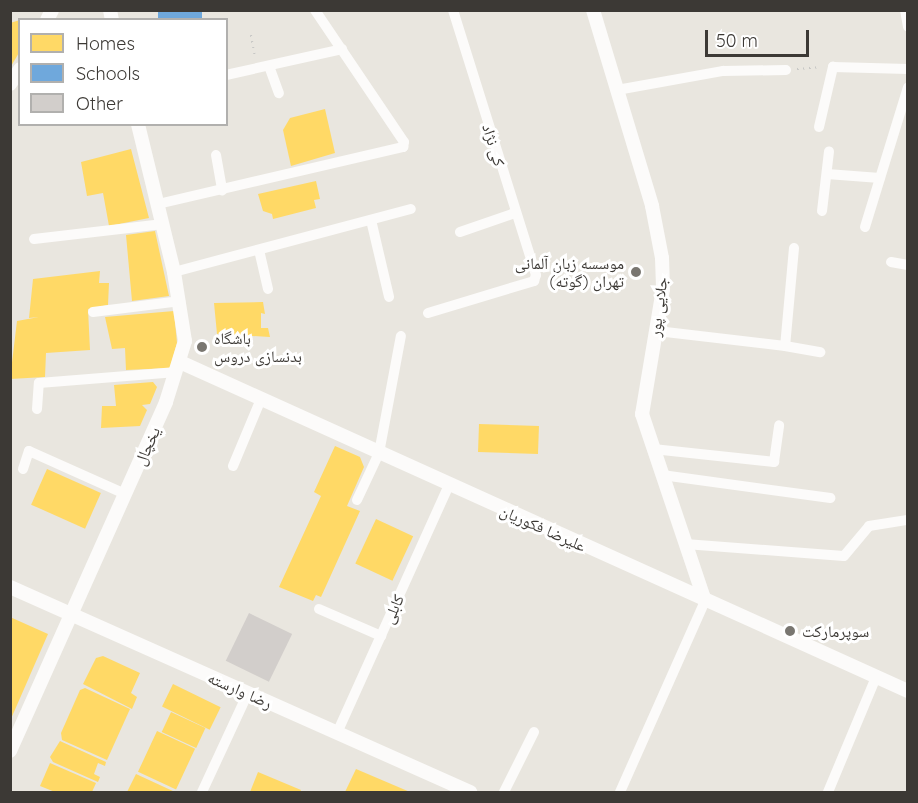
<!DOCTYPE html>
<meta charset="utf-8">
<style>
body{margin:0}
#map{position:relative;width:918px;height:803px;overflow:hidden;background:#e9e6df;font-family:Quicksand,"Noto Naskh Arabic",sans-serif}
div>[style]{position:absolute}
.homes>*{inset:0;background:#ffd966;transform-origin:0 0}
.schools>*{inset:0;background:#6fa8dc;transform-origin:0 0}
.building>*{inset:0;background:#d2cecb;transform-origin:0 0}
.path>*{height:2px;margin-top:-1px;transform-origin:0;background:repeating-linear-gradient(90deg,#c7c7c5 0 1.5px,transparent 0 6px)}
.minor>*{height:10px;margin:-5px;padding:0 5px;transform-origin:5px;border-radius:5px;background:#fcfbfa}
.tertiary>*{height:14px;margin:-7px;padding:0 7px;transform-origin:7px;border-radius:7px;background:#fcfbfa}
.dots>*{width:16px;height:16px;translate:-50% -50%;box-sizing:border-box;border:3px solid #fff;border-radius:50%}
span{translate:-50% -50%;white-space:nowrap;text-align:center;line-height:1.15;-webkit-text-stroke:6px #fff;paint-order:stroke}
.street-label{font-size:16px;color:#3c3935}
.poi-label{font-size:16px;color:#3c3935}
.right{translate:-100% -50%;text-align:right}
.left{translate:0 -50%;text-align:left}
.frame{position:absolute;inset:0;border:12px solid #3c3935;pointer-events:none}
.legend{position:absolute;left:18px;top:18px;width:210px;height:108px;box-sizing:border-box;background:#fff;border:2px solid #b1b0ae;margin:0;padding:8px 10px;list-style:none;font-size:18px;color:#3c3935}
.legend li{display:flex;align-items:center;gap:12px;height:30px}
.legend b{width:30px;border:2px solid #b1b0ae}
.scale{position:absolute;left:705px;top:30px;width:104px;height:27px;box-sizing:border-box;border:3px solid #3c3935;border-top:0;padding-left:8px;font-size:18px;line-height:21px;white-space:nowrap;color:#3c3935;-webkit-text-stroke:4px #fff;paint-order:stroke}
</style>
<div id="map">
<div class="homes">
<i style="clip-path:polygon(20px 20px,20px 51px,10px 68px,10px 23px)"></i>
<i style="clip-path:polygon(325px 109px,335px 153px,291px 166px,283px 130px,290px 118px)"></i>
<i style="clip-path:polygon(131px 149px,149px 218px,109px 226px,103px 193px,87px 196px,81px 162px)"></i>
<i style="clip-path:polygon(316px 181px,320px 199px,314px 200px,316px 208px,273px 219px,272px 214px,263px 211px,258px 194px)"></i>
<i style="clip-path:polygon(155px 231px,169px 296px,132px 301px,126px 235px)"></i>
<i style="clip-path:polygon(100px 271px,99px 283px,109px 283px,108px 305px,88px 309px,90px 350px,46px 353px,45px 377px,10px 379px,17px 321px,39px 317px,29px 318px,33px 279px)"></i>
<i style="clip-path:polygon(263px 302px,265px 314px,261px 313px,261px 328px,268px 328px,270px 337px,217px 334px,214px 303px)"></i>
<i style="clip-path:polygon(174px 311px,177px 343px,170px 368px,126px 370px,125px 348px,112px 349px,105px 317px)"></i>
<i style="clip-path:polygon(153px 382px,157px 387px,150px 404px,142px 405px,147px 410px,140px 426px,101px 428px,102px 406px,116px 406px,114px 385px)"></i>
<i style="left:479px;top:424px;width:60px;height:28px;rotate:2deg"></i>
<i style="clip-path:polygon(335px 446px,360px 457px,364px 467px,347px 506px,360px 511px,321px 597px,316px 595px,313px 601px,279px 587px,321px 496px,314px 492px)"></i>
<i style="left:47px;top:469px;width:59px;height:39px;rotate:24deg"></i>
<i style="left:376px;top:519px;width:41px;height:49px;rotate:25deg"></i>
<i style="clip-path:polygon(10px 617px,48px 634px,10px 721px)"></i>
<i style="clip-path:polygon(103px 656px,140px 673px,131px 693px,137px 697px,132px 709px,83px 684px,96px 658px)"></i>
<i style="left:173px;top:684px;width:53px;height:25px;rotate:26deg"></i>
<i style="clip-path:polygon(85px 688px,130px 709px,107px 760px,62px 740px,61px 733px,80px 690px)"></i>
<i style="left:171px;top:712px;width:38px;height:22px;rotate:25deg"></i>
<i style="left:157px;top:731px;width:42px;height:45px;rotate:25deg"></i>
<i style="clip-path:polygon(60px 741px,106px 762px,105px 766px,98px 763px,94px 774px,100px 777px,98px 782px,53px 762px,50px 757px)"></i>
<i style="clip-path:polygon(50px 763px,96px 783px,92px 792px,55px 792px,40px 786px)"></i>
<i style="clip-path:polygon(356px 769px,410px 792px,345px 792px)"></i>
<i style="clip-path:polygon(258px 772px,301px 790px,300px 792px,250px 792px)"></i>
<i style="clip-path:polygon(136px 774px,175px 792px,127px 792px)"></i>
</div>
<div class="schools">
<i style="left:158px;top:10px;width:44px;height:10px"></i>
</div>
<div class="building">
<i style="left:249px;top:613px;width:48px;height:53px;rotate:26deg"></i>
</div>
<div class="path">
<i style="left:251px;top:35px;width:22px;rotate:80deg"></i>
<i style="left:797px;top:69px;width:24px;rotate:-5deg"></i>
</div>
<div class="minor">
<i style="left:905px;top:10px;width:17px;rotate:80deg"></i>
<i style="left:269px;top:66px;width:29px;rotate:70deg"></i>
<i style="left:226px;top:75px;width:119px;rotate:-12.6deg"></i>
<i style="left:617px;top:90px;width:108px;rotate:-10.2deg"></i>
<i style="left:723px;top:71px;width:63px;rotate:-0.9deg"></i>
<i style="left:819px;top:127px;width:62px;rotate:-76.9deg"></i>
<i style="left:833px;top:67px;width:75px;rotate:1.5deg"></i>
<i style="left:216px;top:155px;width:36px;rotate:80deg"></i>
<i style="left:827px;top:174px;width:53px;rotate:4.3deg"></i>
<i style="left:158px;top:204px;width:252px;rotate:-13.1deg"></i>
<i style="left:403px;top:147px;width:5px;rotate:-79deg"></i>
<i style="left:404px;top:142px;width:159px;rotate:-124deg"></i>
<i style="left:822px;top:211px;width:60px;rotate:-83.3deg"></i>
<i style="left:371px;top:220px;width:79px;rotate:76.8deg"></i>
<i style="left:865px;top:227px;width:146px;rotate:-72.9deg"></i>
<i style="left:460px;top:232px;width:58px;rotate:-19.1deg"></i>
<i style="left:34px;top:239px;width:130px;rotate:-6.6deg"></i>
<i style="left:794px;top:248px;width:98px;rotate:95.2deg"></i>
<i style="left:785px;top:346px;width:36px;rotate:10deg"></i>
<i style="left:259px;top:250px;width:40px;rotate:77deg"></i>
<i style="left:891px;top:262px;width:17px;rotate:10deg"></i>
<i style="left:174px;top:272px;width:245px;rotate:-14.9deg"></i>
<i style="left:93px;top:312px;width:88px;rotate:-7.2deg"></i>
<i style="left:428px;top:313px;width:111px;rotate:-16.8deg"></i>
<i style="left:534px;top:281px;width:6px;rotate:-72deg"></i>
<i style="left:536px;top:275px;width:278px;rotate:-107.4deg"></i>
<i style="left:657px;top:331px;width:129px;rotate:6.7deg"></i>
<i style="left:37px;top:409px;width:26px;rotate:-86deg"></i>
<i style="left:39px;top:383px;width:138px;rotate:-4.6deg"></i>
<i style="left:653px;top:449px;width:122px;rotate:6.1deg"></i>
<i style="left:774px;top:462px;width:37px;rotate:-82deg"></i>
<i style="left:233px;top:466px;width:73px;rotate:-67.3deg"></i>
<i style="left:23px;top:469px;width:19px;rotate:-72deg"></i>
<i style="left:29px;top:451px;width:105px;rotate:24.1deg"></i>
<i style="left:662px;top:475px;width:170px;rotate:7.8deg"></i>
<i style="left:357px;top:500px;width:52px;rotate:-64.9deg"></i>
<i style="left:379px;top:453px;width:119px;rotate:-79.4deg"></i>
<i style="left:685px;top:544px;width:159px;rotate:4.3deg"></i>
<i style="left:844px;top:556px;width:39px;rotate:-50deg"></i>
<i style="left:869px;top:526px;width:39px;rotate:-9deg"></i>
<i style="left:319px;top:609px;width:68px;rotate:23.5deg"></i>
<i style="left:337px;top:733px;width:272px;rotate:-65.7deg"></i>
<i style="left:202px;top:792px;width:109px;rotate:-65.1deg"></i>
<i style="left:504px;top:792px;width:67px;rotate:-63.4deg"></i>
<i style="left:620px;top:792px;width:209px;rotate:-66deg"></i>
<i style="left:828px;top:792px;width:125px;rotate:-67.3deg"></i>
</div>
<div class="tertiary">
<i style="left:110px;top:10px;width:10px;rotate:79deg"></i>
<i style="left:593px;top:10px;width:205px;rotate:73.2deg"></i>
<i style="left:652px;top:206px;width:53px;rotate:79.1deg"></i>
<i style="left:662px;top:258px;width:31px;rotate:88deg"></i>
<i style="left:663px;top:289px;width:127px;rotate:99.5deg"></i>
<i style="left:642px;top:414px;width:197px;rotate:71.4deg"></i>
<i style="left:47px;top:20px;width:11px;rotate:-63deg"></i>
<i style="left:10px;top:84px;width:18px;rotate:-56deg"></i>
<i style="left:180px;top:362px;width:799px;rotate:24.32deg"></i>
<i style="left:10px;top:587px;width:504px;rotate:24.02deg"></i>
<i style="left:10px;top:751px;width:382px;rotate:-65.9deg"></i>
<i style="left:166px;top:402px;width:64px;rotate:-72.7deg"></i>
<i style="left:185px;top:341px;width:70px;rotate:-99.1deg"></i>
<i style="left:174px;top:272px;width:152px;rotate:-103.7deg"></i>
</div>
<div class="dots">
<i style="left:636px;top:272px;background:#797670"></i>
<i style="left:202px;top:347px;background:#797670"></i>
<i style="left:790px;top:631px;background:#797670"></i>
</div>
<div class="street-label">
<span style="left:494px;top:145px;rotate:73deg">کی نژاد</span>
<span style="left:658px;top:307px;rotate:-83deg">جلایی پور</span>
<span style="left:147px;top:446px;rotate:-66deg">یخچال</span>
<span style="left:543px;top:528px;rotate:24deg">علیرضا فکوریان</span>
<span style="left:393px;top:609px;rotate:-66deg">کابلی</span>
<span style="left:240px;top:690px;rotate:24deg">رضا وارسته</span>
</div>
<div class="poi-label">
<span class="right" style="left:624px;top:272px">موسسه زبان آلمانی<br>تهران (گوته)</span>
<span class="left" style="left:214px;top:347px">باشگاه<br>بدنسازی دروس</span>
<span class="left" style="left:802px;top:631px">سوپرمارکت</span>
</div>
<div class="frame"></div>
<ul class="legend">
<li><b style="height:16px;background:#ffd966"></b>Homes</li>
<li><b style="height:16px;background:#6fa8dc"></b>Schools</li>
<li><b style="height:16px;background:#d2cecb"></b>Other</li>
</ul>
<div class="scale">50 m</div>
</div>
